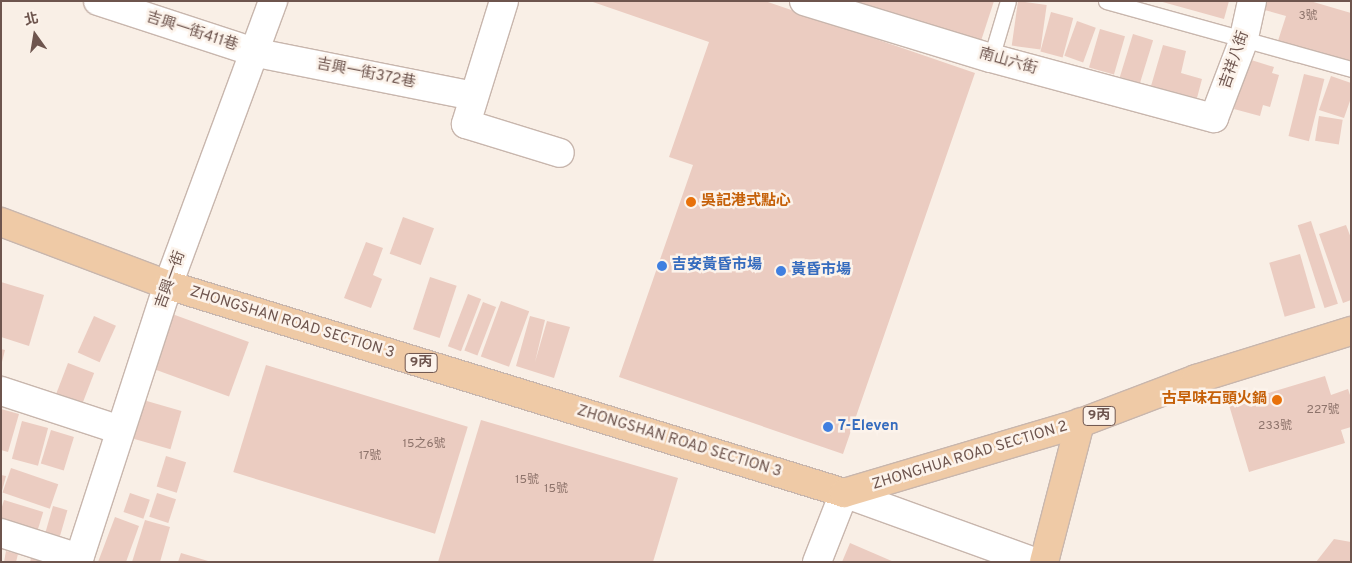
<!DOCTYPE html>
<meta charset="utf-8">
<style>
body{margin:0}
#map{position:relative;width:1352px;height:563px;overflow:hidden;background:#f9efe6;font-family:Overpass,"Noto Sans TC",sans-serif}
div>[style]{position:absolute}
.building>*{inset:0;background:#ebccc1;transform-origin:0 0}
.roads{filter:drop-shadow(1px 0 #c8b6ad) drop-shadow(-1px 0 #c8b6ad) drop-shadow(0 1px #c8b6ad) drop-shadow(0 -1px #c8b6ad)}
.lane>*{height:15px;margin:-7.5px;padding:0 7.5px;transform-origin:7.5px;border-radius:7.5px;background:#fff}
.street>*{height:28px;margin:-14px;padding:0 14px;transform-origin:14px;border-radius:14px;background:#fff}
.secondary>*{height:28px;margin:-14px;padding:0 14px;transform-origin:14px;border-radius:14px;background:#fff}
.primary>*{height:28px;margin:-14px;padding:0 14px;transform-origin:14px;border-radius:14px;background:#efcaa6}
.dots>*{width:14px;height:14px;translate:-50% -50%;box-sizing:border-box;border:2px solid #fcf3eb;border-radius:50%}
span{translate:-50% -50%;white-space:nowrap;text-align:center;line-height:1.15;-webkit-text-stroke:5px #fcf3eb;paint-order:stroke}
.number-label{font-size:12px;color:#8d736b}
.number-label span{-webkit-text-stroke-width:0}
.shield-label span{padding:1px 4px;background:#fcf3eb;border:1px solid;border-radius:4px;-webkit-text-stroke-width:0}
.shield-label{font-size:14px;color:#6e554e;font-weight:700}
.street-label{font-size:15px;color:#6e554e}
.food-label{font-size:15px;color:#c56008;font-weight:700}
.left{translate:0 -50%;text-align:left}
.right{translate:-100% -50%;text-align:right}
.shop-label{font-size:15px;color:#366cbe;font-weight:700}
.frame{position:absolute;inset:0;border:2px solid #6e554e;pointer-events:none}
.north{position:absolute;left:10px;top:10px;width:50px;height:50px;-webkit-text-stroke:4px #fcf3eb;paint-order:stroke;rotate:347deg;font-size:14px;font-weight:700;line-height:20px;text-align:center;color:#6e554e}
.north::after{content:'';display:block;margin:auto;width:18px;height:22px;background:#6e554e;clip-path:polygon(50% 0,100% 100%,50% 72%,0 100%)}
</style>
<div id="map">
<div class="building">
<i style="clip-path:polygon(590px 1px,765px 1px,975px 73px,843px 454px,619px 377px,693px 165px,669px 157px,709px 42px)"></i>
<i style="clip-path:polygon(846px 1px,994px 1px,980px 44px)"></i>
<i style="left:1018px;top:1px;width:29px;height:45px;rotate:8deg"></i>
<i style="clip-path:polygon(1159px 1px,1229px 1px,1224px 19px)"></i>
<i style="clip-path:polygon(1265px 1px,1310px 1px,1351px 13px,1351px 61px,1275px 50px,1286px 16px,1261px 9px)"></i>
<i style="left:1051px;top:12px;width:23px;height:41px;rotate:15deg"></i>
<i style="left:1077px;top:21px;width:20px;height:37px;rotate:20deg"></i>
<i style="left:1100px;top:29px;width:26px;height:40px;rotate:16deg"></i>
<i style="left:1133px;top:34px;width:21px;height:45px;rotate:17deg"></i>
<i style="clip-path:polygon(1163px 45px,1186px 51px,1181px 73px,1202px 79px,1197px 98px,1151px 86px)"></i>
<i style="clip-path:polygon(1248px 59px,1274px 67px,1272px 73px,1279px 75px,1270px 107px,1263px 105px,1260px 116px,1234px 109px)"></i>
<i style="left:1304px;top:74px;width:21px;height:64px;rotate:14deg"></i>
<i style="clip-path:polygon(1331px 76px,1351px 83px,1351px 98px,1344px 118px,1319px 110px)"></i>
<i style="left:1319px;top:116px;width:24px;height:25px;rotate:9deg"></i>
<i style="left:403px;top:217px;width:33px;height:39px;rotate:20deg"></i>
<i style="left:1311px;top:221px;width:87px;height:14px;rotate:72deg"></i>
<i style="clip-path:polygon(1346px 225px,1351px 238px,1351px 300px,1343px 303px,1319px 234px)"></i>
<i style="clip-path:polygon(366px 242px,383px 248px,373px 275px,382px 279px,371px 308px,344px 298px)"></i>
<i style="left:1300px;top:254px;width:56px;height:32px;rotate:74deg"></i>
<i style="left:430px;top:277px;width:28px;height:55px;rotate:18deg"></i>
<i style="clip-path:polygon(1px 282px,44px 295px,29px 346px,1px 337px)"></i>
<i style="left:468px;top:294px;width:14px;height:56px;rotate:21deg"></i>
<i style="left:501px;top:301px;width:30px;height:59px;rotate:20deg"></i>
<i style="left:483px;top:302px;width:14px;height:52px;rotate:21deg"></i>
<i style="left:153px;top:307px;width:102px;height:58px;rotate:20deg"></i>
<i style="left:94px;top:316px;width:24px;height:40px;rotate:24deg"></i>
<i style="clip-path:polygon(530px 316px,545px 320px,535px 362px,547px 321px,570px 327px,554px 378px,516px 366px)"></i>
<i style="clip-path:polygon(1px 349px,5px 350px,2px 362px,1px 362px)"></i>
<i style="left:68px;top:363px;width:28px;height:43px;rotate:21deg"></i>
<i style="left:266px;top:365px;width:211px;height:112px;rotate:17deg"></i>
<i style="clip-path:polygon(1325px 376px,1331px 395px,1348px 389px,1351px 398px,1351px 427px,1341px 430px,1345px 443px,1249px 472px,1229px 405px)"></i>
<i style="left:119px;top:393px;width:65px;height:40px;rotate:16deg"></i>
<i style="clip-path:polygon(1px 409px,19px 414px,8px 452px,1px 450px)"></i>
<i style="clip-path:polygon(481px 420px,678px 478px,653px 562px,438px 562px)"></i>
<i style="left:22px;top:421px;width:27px;height:39px;rotate:15deg"></i>
<i style="left:51px;top:430px;width:24px;height:35px;rotate:17deg"></i>
<i style="left:166px;top:456px;width:21px;height:32px;rotate:17deg"></i>
<i style="left:11px;top:468px;width:50px;height:26px;rotate:19deg"></i>
<i style="clip-path:polygon(1px 475px,6px 476px,2px 491px,1px 491px)"></i>
<i style="left:130px;top:493px;width:21px;height:20px;rotate:19deg"></i>
<i style="left:157px;top:493px;width:20px;height:25px;rotate:18deg"></i>
<i style="left:4px;top:500px;width:41px;height:25px;rotate:17deg"></i>
<i style="left:53px;top:506px;width:15px;height:27px;rotate:16deg"></i>
<i style="clip-path:polygon(115px 517px,139px 526px,126px 562px,98px 562px)"></i>
<i style="clip-path:polygon(145px 520px,170px 527px,160px 562px,132px 562px)"></i>
<i style="clip-path:polygon(1334px 539px,1351px 542px,1351px 562px,1316px 562px)"></i>
<i style="clip-path:polygon(850px 543px,894px 562px,842px 562px)"></i>
<i style="clip-path:polygon(6px 551px,18px 554px,16px 562px,4px 562px)"></i>
<i style="clip-path:polygon(33px 551px,54px 562px,30px 562px)"></i>
<i style="clip-path:polygon(181px 553px,208px 561px,207px 562px,178px 562px)"></i>
</div>
<div class="roads">
<div class="lane">
<i style="left:1106px;top:1px;width:254px;rotate:15.5deg"></i>
<i style="left:991px;top:58px;width:59px;rotate:-73.4deg"></i>
</div>
<div class="street">
<i style="left:98px;top:1px;width:167px;rotate:18.1deg"></i>
<i style="left:257px;top:53px;width:221px;rotate:11.2deg"></i>
<i style="left:504px;top:1px;width:129px;rotate:107.2deg"></i>
<i style="left:466px;top:124px;width:98px;rotate:17.1deg"></i>
<i style="left:804px;top:1px;width:195px;rotate:17deg"></i>
<i style="left:991px;top:58px;width:231px;rotate:15.1deg"></i>
<i style="left:1214px;top:118px;width:81px;rotate:-69.1deg"></i>
<i style="left:1243px;top:42px;width:42px;rotate:-77.6deg"></i>
<i style="left:1px;top:391px;width:125px;rotate:18.1deg"></i>
<i style="left:1px;top:533px;width:82px;rotate:17.8deg"></i>
<i style="left:78px;top:562px;width:291px;rotate:-72deg"></i>
<i style="left:168px;top:285px;width:303px;rotate:-69.7deg"></i>
</div>
<div class="secondary">
<i style="left:817px;top:562px;width:74px;rotate:-68.6deg"></i>
<i style="left:844px;top:493px;width:203px;rotate:19.9deg"></i>
</div>
<div class="primary">
<i style="left:1px;top:222px;width:178px;rotate:20.7deg"></i>
<i style="left:168px;top:285px;width:707px;rotate:17.1deg"></i>
<i style="left:844px;top:493px;width:246px;rotate:-16.5deg"></i>
<i style="left:1080px;top:423px;width:124px;rotate:-20.8deg"></i>
<i style="left:1196px;top:379px;width:162px;rotate:-17.2deg"></i>
<i style="left:1044px;top:562px;width:144px;rotate:-75.5deg"></i>
</div>
</div>
<div class="dots">
<i style="left:691px;top:202px;background:#e8710a"></i>
<i style="left:662px;top:266px;background:#3f7fe0"></i>
<i style="left:781px;top:271px;background:#3f7fe0"></i>
<i style="left:1277px;top:400px;background:#e8710a"></i>
<i style="left:828px;top:427px;background:#3f7fe0"></i>
</div>
<div class="number-label">
<span style="left:1308px;top:17px">3號</span>
<span style="left:1323px;top:411px">227號</span>
<span style="left:1275px;top:427px">233號</span>
<span style="left:424px;top:445px">15之6號</span>
<span style="left:370px;top:457px">17號</span>
<span style="left:527px;top:481px">15號</span>
<span style="left:556px;top:490px">15號</span>
</div>
<div class="shield-label">
<span style="left:421px;top:363px">9丙</span>
<span style="left:1099px;top:416px">9丙</span>
</div>
<div class="street-label">
<span style="left:192px;top:32px;rotate:18deg">吉興一街411巷</span>
<span style="left:1235px;top:60px;rotate:-71deg">吉祥八街</span>
<span style="left:1008px;top:62px;rotate:16deg">南山六街</span>
<span style="left:366px;top:74px;rotate:11deg">吉興一街372巷</span>
<span style="left:171px;top:280px;rotate:-70deg">吉興一街</span>
<span style="left:292px;top:323px;rotate:17deg">ZHONGSHAN ROAD SECTION 3</span>
<span style="left:679px;top:442px;rotate:17deg">ZHONGSHAN ROAD SECTION 3</span>
<span style="left:970px;top:456px;rotate:-17deg">ZHONGHUA ROAD SECTION 2</span>
</div>
<div class="food-label">
<span class="left" style="left:701px;top:202px">吳記港式點心</span>
<span class="right" style="left:1267px;top:400px">古早味石頭火鍋</span>
</div>
<div class="shop-label">
<span class="left" style="left:672px;top:266px">吉安黃昏市場</span>
<span class="left" style="left:791px;top:271px">黃昏市場</span>
<span class="left" style="left:838px;top:427px">7-Eleven</span>
</div>
<div class="frame"></div>
<div class="north">北</div>
</div>
